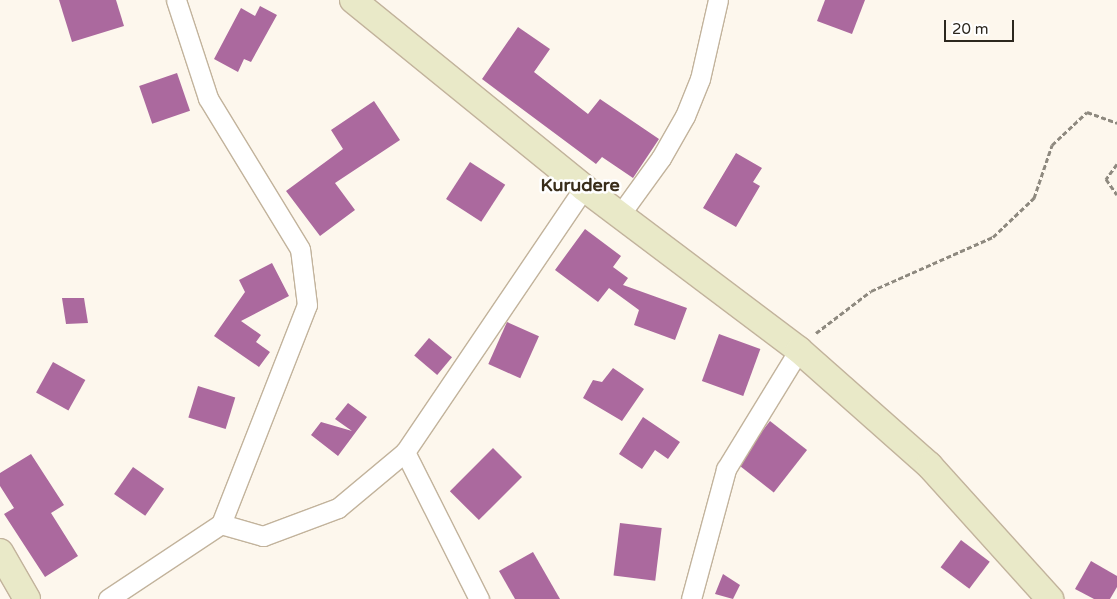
<!DOCTYPE html>
<style>
body{margin:0}
#map{position:relative;width:1117px;height:599px;overflow:hidden;background:#fdf7ed;font-family:"Varela Round",sans-serif}
div>[style]{position:absolute}
.building>*{inset:0;background:#ab699e;transform-origin:0 0}
.path>*{height:3px;margin-top:-1.5px;transform-origin:0;background:repeating-linear-gradient(90deg,#8e897f 0 5px,transparent 0 7.5px)}
.roads{filter:drop-shadow(1px 0 #c2b39c) drop-shadow(-1px 0 #c2b39c) drop-shadow(0 1px #c2b39c) drop-shadow(0 -1px #c2b39c)}
.street>*{height:19px;margin:-9.5px;padding:0 9.5px;transform-origin:9.5px;border-radius:9.5px;background:#fff}
.secondary>*{height:26px;margin:-13px;padding:0 13px;transform-origin:13px;border-radius:13px;background:#e9e9c8}
span{translate:-50% -50%;white-space:nowrap;text-align:center;line-height:1.15;-webkit-text-stroke:5px #fff;paint-order:stroke}
.district-label{font-size:18px;color:#392d1a;font-weight:700}
.scale{position:absolute;left:944px;top:20px;width:70px;height:22px;box-sizing:border-box;border:2px solid #2c271e;border-top:0;padding-left:6px;font-size:15px;line-height:18px;white-space:nowrap;color:#2c271e;-webkit-text-stroke:4px #fff;paint-order:stroke}
</style>
<div id="map">
<div class="building">
<i style="clip-path:polygon(59px 0,116px 0,124px 26px,72px 42px)"></i>
<i style="clip-path:polygon(825px 0,865px 0,852px 34px,817px 21px)"></i>
<i style="clip-path:polygon(260px 6px,277px 15px,251px 62px,244px 59px,238px 72px,214px 59px,241px 8px,255px 16px)"></i>
<i style="clip-path:polygon(518px 27px,550px 49px,534px 72px,588px 114px,600px 99px,659px 139px,633px 178px,602px 157px,596px 164px,482px 79px)"></i>
<i style="left:177px;top:73px;width:40px;height:40px;rotate:71deg"></i>
<i style="clip-path:polygon(374px 101px,400px 140px,335px 183px,355px 210px,320px 236px,286px 191px,343px 149px,331px 130px)"></i>
<i style="clip-path:polygon(736px 153px,762px 168px,753px 182px,760px 186px,736px 227px,703px 208px)"></i>
<i style="left:470px;top:162px;width:42px;height:44px;rotate:33deg"></i>
<i style="clip-path:polygon(585px 229px,621px 256px,613px 267px,628px 278px,623px 285px,687px 308px,675px 340px,634px 325px,639px 310px,609px 288px,598px 302px,555px 270px)"></i>
<i style="clip-path:polygon(272px 263px,289px 296px,241px 321px,261px 335px,256px 342px,270px 352px,259px 367px,214px 336px,245px 292px,239px 280px)"></i>
<i style="clip-path:polygon(62px 298px,84px 298px,88px 323px,66px 324px)"></i>
<i style="left:507px;top:322px;width:35px;height:46px;rotate:24deg"></i>
<i style="left:719px;top:334px;width:44px;height:50px;rotate:20deg"></i>
<i style="left:429px;top:338px;width:30px;height:23px;rotate:40deg"></i>
<i style="left:53px;top:362px;width:37px;height:35px;rotate:29deg"></i>
<i style="clip-path:polygon(613px 368px,644px 389px,622px 421px,583px 398px,593px 380px,602px 382px)"></i>
<i style="left:198px;top:386px;width:39px;height:33px;rotate:17deg"></i>
<i style="clip-path:polygon(348px 403px,367px 417px,338px 456px,311px 435px,321px 422px,352px 431px,335px 419px)"></i>
<i style="clip-path:polygon(643px 417px,680px 442px,668px 459px,655px 450px,642px 469px,619px 454px)"></i>
<i style="left:770px;top:421px;width:47px;height:54px;rotate:38deg"></i>
<i style="left:493px;top:448px;width:41px;height:61px;rotate:45deg"></i>
<i style="clip-path:polygon(31px 454px,64px 505px,51px 513px,78px 556px,45px 577px,4px 514px,14px 508px,0 486px,0 473px)"></i>
<i style="left:133px;top:467px;width:38px;height:33px;rotate:35deg"></i>
<i style="left:620px;top:523px;width:42px;height:53px;rotate:7deg"></i>
<i style="left:961px;top:540px;width:36px;height:34px;rotate:37deg"></i>
<i style="clip-path:polygon(533px 552px,560px 599px,515px 599px,499px 571px)"></i>
<i style="clip-path:polygon(1091px 561px,1117px 576px,1117px 587px,1110px 599px,1094px 599px,1075px 589px)"></i>
<i style="clip-path:polygon(723px 574px,740px 585px,733px 599px,715px 594px)"></i>
</div>
<div class="path">
<i style="left:1117px;top:164px;width:19px;rotate:126deg"></i>
<i style="left:1106px;top:179px;width:19px;rotate:55deg"></i>
<i style="left:816px;top:333px;width:69px;rotate:-37.4deg"></i>
<i style="left:871px;top:291px;width:133px;rotate:-23.9deg"></i>
<i style="left:993px;top:237px;width:57px;rotate:-43.6deg"></i>
<i style="left:1034px;top:198px;width:56px;rotate:-71.2deg"></i>
<i style="left:1052px;top:145px;width:48px;rotate:-43.3deg"></i>
<i style="left:1087px;top:112px;width:32px;rotate:20deg"></i>
</div>
<div class="roads">
<div class="street">
<i style="left:619px;top:216px;width:72px;rotate:-54.1deg"></i>
<i style="left:661px;top:158px;width:48px;rotate:-60.3deg"></i>
<i style="left:685px;top:116px;width:40px;rotate:-68deg"></i>
<i style="left:700px;top:79px;width:81px;rotate:-77.2deg"></i>
<i style="left:405px;top:452px;width:165px;rotate:63.3deg"></i>
<i style="left:221px;top:524px;width:44px;rotate:15.9deg"></i>
<i style="left:263px;top:536px;width:80px;rotate:-20.5deg"></i>
<i style="left:338px;top:508px;width:87px;rotate:-39.9deg"></i>
<i style="left:405px;top:452px;width:319px;rotate:-55.9deg"></i>
<i style="left:108px;top:599px;width:136px;rotate:-33.6deg"></i>
<i style="left:221px;top:524px;width:235px;rotate:-68.6deg"></i>
<i style="left:307px;top:305px;width:56px;rotate:-97.1deg"></i>
<i style="left:300px;top:249px;width:177px;rotate:-121.4deg"></i>
<i style="left:208px;top:98px;width:103px;rotate:-108.1deg"></i>
<i style="left:691px;top:599px;width:135px;rotate:-74.9deg"></i>
<i style="left:726px;top:469px;width:140px;rotate:-58.5deg"></i>
</div>
<div class="secondary">
<i style="left:353px;top:0;width:298px;rotate:39.1deg"></i>
<i style="left:584px;top:188px;width:269px;rotate:37deg"></i>
<i style="left:799px;top:350px;width:174px;rotate:41.5deg"></i>
<i style="left:929px;top:465px;width:181px;rotate:47.9deg"></i>
<i style="left:0;top:552px;width:54px;rotate:60.1deg"></i>
</div>
</div>
<div class="district-label">
<span style="left:580px;top:185px">Kurudere</span>
</div>
<div class="scale">20 m</div>
</div>
